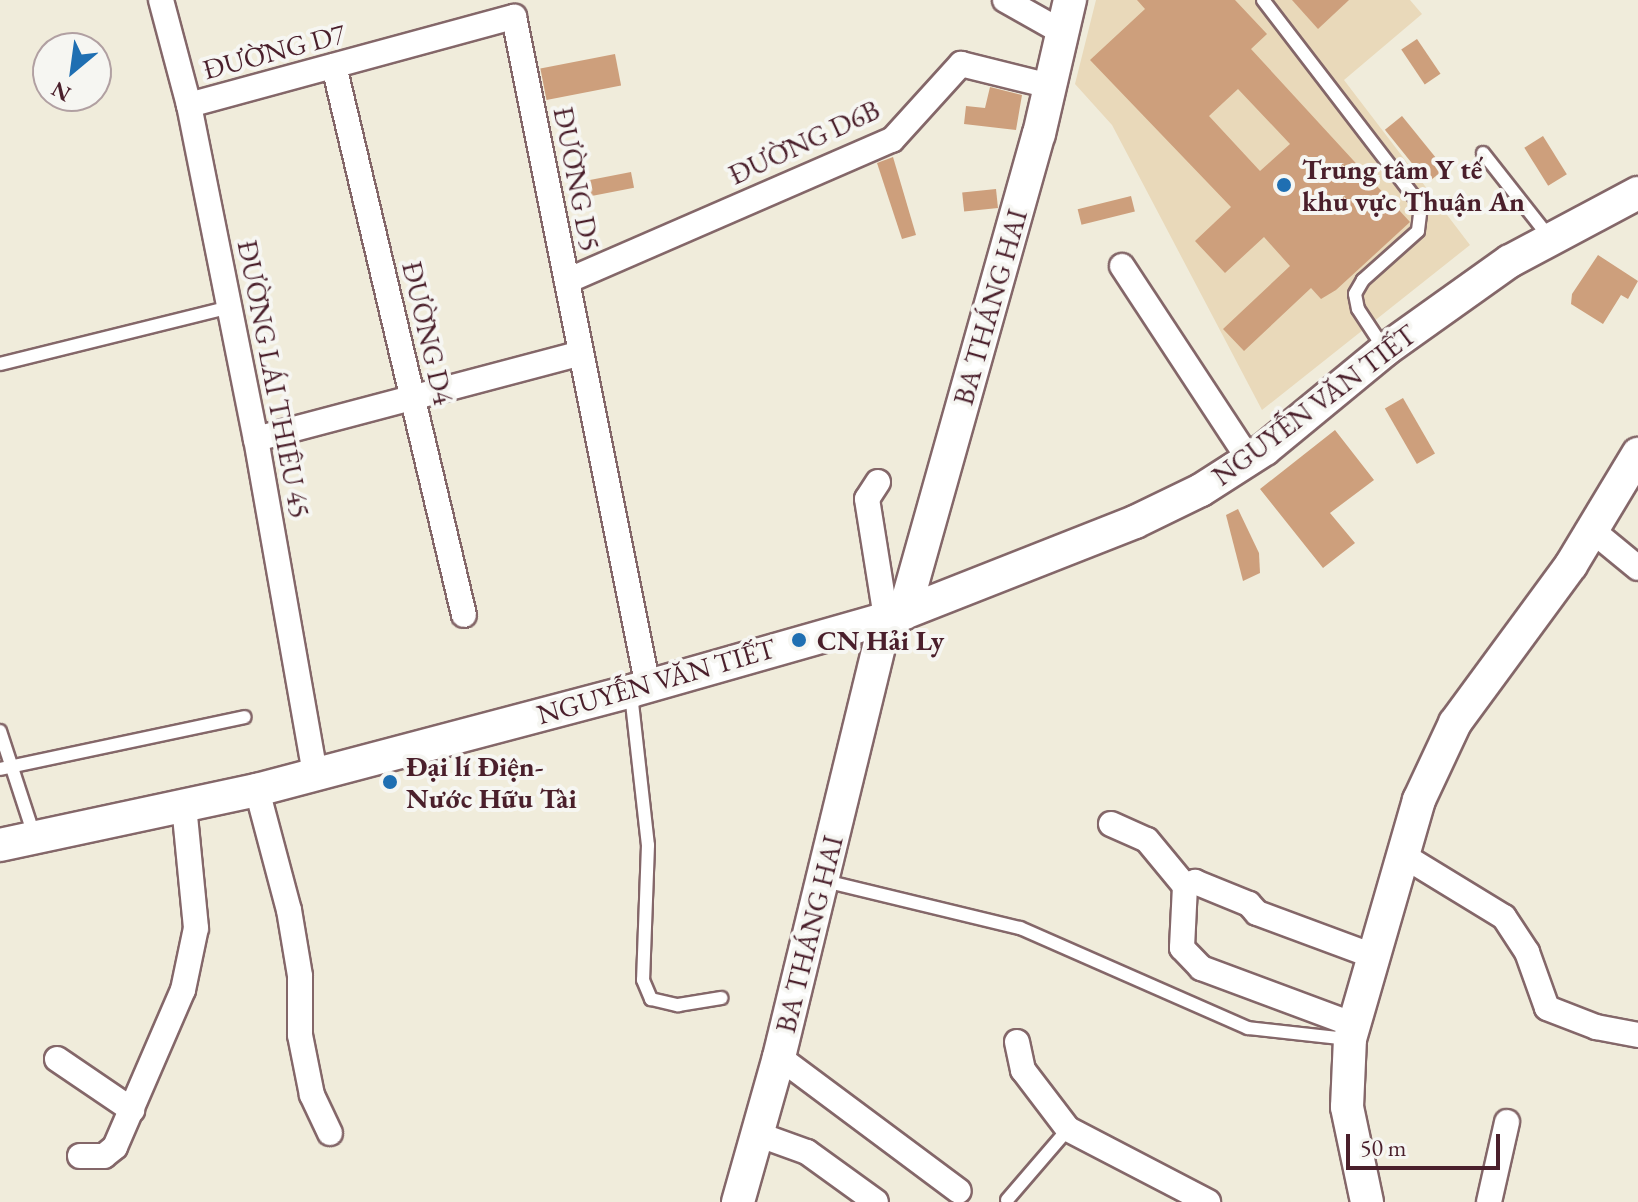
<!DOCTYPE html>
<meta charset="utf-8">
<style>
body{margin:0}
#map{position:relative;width:1638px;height:1202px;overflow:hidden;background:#f0ecdb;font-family:"EB Garamond",serif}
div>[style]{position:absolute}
.built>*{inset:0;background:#e9d9ba}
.building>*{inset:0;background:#cd9f7c;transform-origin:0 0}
.roads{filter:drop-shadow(2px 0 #846769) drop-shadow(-2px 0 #846769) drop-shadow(0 2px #846769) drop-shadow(0 -2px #846769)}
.lane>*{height:12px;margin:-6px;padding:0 6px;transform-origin:6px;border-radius:6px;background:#fff}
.street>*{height:24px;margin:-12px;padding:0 12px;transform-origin:12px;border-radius:12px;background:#fff}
.secondary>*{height:32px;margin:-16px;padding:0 16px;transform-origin:16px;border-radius:16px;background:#fff}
.dots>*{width:22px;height:22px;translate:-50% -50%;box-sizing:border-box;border:4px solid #f6f6f2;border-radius:50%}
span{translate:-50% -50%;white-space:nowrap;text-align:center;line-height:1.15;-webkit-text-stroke:8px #f6f6f2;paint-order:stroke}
.street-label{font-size:28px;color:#4a1f2b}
.poi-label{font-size:28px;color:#4a1f2b;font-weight:700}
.left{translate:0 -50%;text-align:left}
.north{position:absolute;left:32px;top:32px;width:80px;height:80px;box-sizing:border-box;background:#f6f6f2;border:2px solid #b1a0a2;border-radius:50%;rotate:209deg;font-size:22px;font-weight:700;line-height:32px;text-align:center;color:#4a1f2b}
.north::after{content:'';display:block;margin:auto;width:28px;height:36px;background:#1f6fb2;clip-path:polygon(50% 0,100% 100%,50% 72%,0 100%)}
.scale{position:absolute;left:1346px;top:1134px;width:154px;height:36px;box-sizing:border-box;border:4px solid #4a1f2b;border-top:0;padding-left:10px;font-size:24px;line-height:28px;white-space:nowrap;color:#4a1f2b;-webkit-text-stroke:6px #f6f6f2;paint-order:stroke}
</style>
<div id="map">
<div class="built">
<i style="clip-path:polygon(1096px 0,1410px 0,1422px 14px,1344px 80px,1470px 245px,1262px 410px,1112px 125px,1075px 84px)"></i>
</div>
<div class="building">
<i style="clip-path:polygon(evenodd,1137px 0,1235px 0,1267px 34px,1251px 49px,1410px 222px,1336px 290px,1321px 299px,1311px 288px,1244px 351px,1223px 329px,1290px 266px,1264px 237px,1225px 273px,1195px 241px,1231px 207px,1090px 60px,1145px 9px,1137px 0,1238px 89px,1290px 144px,1260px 171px,1209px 116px,1238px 89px)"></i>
<i style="clip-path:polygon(1292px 0,1349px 0,1318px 29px)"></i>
<i style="left:1417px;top:39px;width:42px;height:19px;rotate:56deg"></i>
<i style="left:615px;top:54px;width:32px;height:76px;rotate:79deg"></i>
<i style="clip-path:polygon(990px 87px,1022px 95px,1016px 130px,964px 124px,966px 106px,985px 108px)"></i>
<i style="left:1402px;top:116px;width:68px;height:22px;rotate:51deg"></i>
<i style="left:1543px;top:136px;width:45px;height:22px;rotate:58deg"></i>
<i style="clip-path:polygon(893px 157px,916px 235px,902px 239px,877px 163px)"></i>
<i style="left:631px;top:172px;width:16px;height:55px;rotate:79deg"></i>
<i style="left:996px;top:189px;width:19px;height:34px;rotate:84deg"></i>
<i style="left:1131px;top:196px;width:16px;height:55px;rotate:76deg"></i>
<i style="clip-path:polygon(1598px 255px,1638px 281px,1628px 299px,1621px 295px,1603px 324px,1571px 304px,1572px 294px)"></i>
<i style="left:1403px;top:398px;width:64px;height:21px;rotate:60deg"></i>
<i style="clip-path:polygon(1335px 430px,1374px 480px,1330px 513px,1355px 543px,1323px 568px,1260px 489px)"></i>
<i style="clip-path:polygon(1238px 509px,1259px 553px,1260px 573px,1243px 581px,1226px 515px)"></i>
</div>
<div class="roads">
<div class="lane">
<i style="left:1263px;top:0;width:260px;rotate:52.5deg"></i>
<i style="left:1421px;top:206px;width:25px;rotate:97deg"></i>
<i style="left:1418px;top:231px;width:74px;rotate:138.3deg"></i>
<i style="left:1363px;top:280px;width:16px;rotate:120deg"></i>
<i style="left:1355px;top:294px;width:15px;rotate:79deg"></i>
<i style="left:1358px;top:309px;width:49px;rotate:56.6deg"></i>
<i style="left:1483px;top:153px;width:107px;rotate:51.8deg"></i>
<i style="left:0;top:364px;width:237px;rotate:-13.9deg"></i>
<i style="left:631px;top:694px;width:152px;rotate:83.6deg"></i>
<i style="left:648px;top:845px;width:135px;rotate:92.1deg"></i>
<i style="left:643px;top:980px;width:21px;rotate:67deg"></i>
<i style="left:651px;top:999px;width:28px;rotate:13deg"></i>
<i style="left:678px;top:1005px;width:44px;rotate:-9.2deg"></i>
<i style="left:0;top:731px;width:109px;rotate:71.9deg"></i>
<i style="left:0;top:769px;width:250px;rotate:-12deg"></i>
<i style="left:825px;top:881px;width:201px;rotate:13.6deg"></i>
<i style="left:1020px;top:928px;width:249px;rotate:23.7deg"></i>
<i style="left:1248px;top:1028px;width:100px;rotate:6.3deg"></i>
<i style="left:1007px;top:1200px;width:94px;rotate:-49.3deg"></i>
</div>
<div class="street">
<i style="left:161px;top:0;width:109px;rotate:75.1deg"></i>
<i style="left:189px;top:105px;width:341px;rotate:78.7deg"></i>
<i style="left:256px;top:439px;width:338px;rotate:80deg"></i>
<i style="left:1005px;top:0;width:65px;rotate:29.3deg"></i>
<i style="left:334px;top:66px;width:564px;rotate:76.68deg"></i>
<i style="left:189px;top:105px;width:337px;rotate:-15.2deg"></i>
<i style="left:514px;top:17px;width:678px;rotate:78.69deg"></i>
<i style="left:1122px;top:266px;width:231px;rotate:56.7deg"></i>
<i style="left:567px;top:281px;width:354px;rotate:-23.5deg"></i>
<i style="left:892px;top:140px;width:103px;rotate:-47.8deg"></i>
<i style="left:961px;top:64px;width:92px;rotate:13.9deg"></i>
<i style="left:256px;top:439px;width:336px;rotate:-14.8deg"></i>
<i style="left:878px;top:482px;width:20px;rotate:123deg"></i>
<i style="left:867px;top:499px;width:121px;rotate:80.9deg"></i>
<i style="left:1593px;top:531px;width:58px;rotate:39.4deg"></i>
<i style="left:257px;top:790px;width:124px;rotate:75.1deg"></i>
<i style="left:289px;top:910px;width:67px;rotate:80.5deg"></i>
<i style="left:300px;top:976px;width:59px;rotate:90deg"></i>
<i style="left:300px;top:1035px;width:61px;rotate:78.7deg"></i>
<i style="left:312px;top:1095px;width:42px;rotate:64.7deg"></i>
<i style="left:1111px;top:824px;width:39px;rotate:24deg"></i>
<i style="left:1147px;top:840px;width:60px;rotate:50.4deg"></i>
<i style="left:1185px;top:886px;width:62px;rotate:92.8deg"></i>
<i style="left:1182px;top:948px;width:28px;rotate:46deg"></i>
<i style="left:1201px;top:968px;width:163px;rotate:20.4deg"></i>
<i style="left:1404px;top:856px;width:117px;rotate:31.4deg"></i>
<i style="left:1504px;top:917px;width:42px;rotate:56.7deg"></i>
<i style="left:1527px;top:952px;width:59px;rotate:70.3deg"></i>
<i style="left:1547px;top:1008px;width:53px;rotate:21.2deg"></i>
<i style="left:1596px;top:1027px;width:43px;rotate:10.8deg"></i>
<i style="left:1185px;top:886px;width:11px;rotate:-22deg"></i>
<i style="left:1195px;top:882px;width:58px;rotate:22.2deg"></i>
<i style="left:1249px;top:904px;width:12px;rotate:48deg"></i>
<i style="left:1257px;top:913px;width:124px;rotate:20.3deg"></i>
<i style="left:1017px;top:1042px;width:29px;rotate:78deg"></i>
<i style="left:1023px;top:1070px;width:74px;rotate:52.7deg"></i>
<i style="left:1068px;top:1129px;width:158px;rotate:27.5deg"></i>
<i style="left:779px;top:1057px;width:224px;rotate:36.7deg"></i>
<i style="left:57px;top:1059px;width:91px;rotate:34.2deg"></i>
<i style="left:757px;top:1134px;width:53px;rotate:19.8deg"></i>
<i style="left:807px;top:1152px;width:85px;rotate:35.9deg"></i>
<i style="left:80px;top:1156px;width:24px"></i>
<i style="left:104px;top:1156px;width:14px;rotate:-39deg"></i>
<i style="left:115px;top:1147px;width:171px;rotate:-66.6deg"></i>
<i style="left:183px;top:990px;width:63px;rotate:-78.2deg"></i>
<i style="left:196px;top:928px;width:123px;rotate:-95.6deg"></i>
<i style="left:1489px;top:1202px;width:82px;rotate:-77.3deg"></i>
</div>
<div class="secondary">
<i style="left:904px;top:613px;width:498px;rotate:-74.3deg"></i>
<i style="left:1039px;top:134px;width:138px;rotate:-77deg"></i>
<i style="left:0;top:845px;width:263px;rotate:-12.1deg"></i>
<i style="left:257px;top:790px;width:387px;rotate:-14.8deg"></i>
<i style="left:631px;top:691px;width:284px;rotate:-15.9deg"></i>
<i style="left:904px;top:613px;width:248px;rotate:-21.5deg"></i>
<i style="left:1135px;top:522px;width:73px;rotate:-25.9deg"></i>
<i style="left:1201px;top:490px;width:76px;rotate:-32.6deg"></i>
<i style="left:1265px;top:449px;width:156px;rotate:-39.5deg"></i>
<i style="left:1385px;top:350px;width:153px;rotate:-35.5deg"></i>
<i style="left:1510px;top:261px;width:145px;rotate:-28deg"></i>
<i style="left:738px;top:1202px;width:151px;rotate:-74.2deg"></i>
<i style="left:779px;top:1057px;width:452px;rotate:-76.3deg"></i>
<i style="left:1367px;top:1202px;width:97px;rotate:-101.9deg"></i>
<i style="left:1347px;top:1107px;width:68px;rotate:-87.5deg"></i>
<i style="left:1350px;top:1039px;width:249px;rotate:-73.9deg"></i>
<i style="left:1419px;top:800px;width:85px;rotate:-64.9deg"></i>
<i style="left:1455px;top:723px;width:196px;rotate:-53.7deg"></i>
<i style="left:1571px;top:565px;width:130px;rotate:-58.9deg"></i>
</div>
</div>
<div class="dots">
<i style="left:1284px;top:185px;background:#1f6fb2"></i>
<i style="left:799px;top:640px;background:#1f6fb2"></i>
<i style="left:390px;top:782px;background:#1f6fb2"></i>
</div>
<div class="street-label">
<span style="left:274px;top:51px;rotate:-15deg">ĐƯỜNG D7</span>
<span style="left:804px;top:142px;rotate:-25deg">ĐƯỜNG D6B</span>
<span style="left:577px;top:179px;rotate:79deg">ĐƯỜNG D5</span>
<span style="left:990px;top:307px;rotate:-74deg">BA THÁNG HAI</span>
<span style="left:428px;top:333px;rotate:77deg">ĐƯỜNG D4</span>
<span style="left:274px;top:379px;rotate:79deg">ĐƯỜNG LÁI THIÊU 45</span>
<span style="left:1314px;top:405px;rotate:-37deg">NGUYỄN VĂN TIẾT</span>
<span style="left:656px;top:681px;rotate:-16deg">NGUYỄN VĂN TIẾT</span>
<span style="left:809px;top:934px;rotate:-76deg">BA THÁNG HAI</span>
</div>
<div class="poi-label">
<span class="left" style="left:1302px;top:185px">Trung tâm Y tế<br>khu vực Thuận An</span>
<span class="left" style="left:817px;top:640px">CN Hải Ly</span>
<span class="left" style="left:406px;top:782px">Đại lí Điện-<br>Nước Hữu Tài</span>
</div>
<div class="north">N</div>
<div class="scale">50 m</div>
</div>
